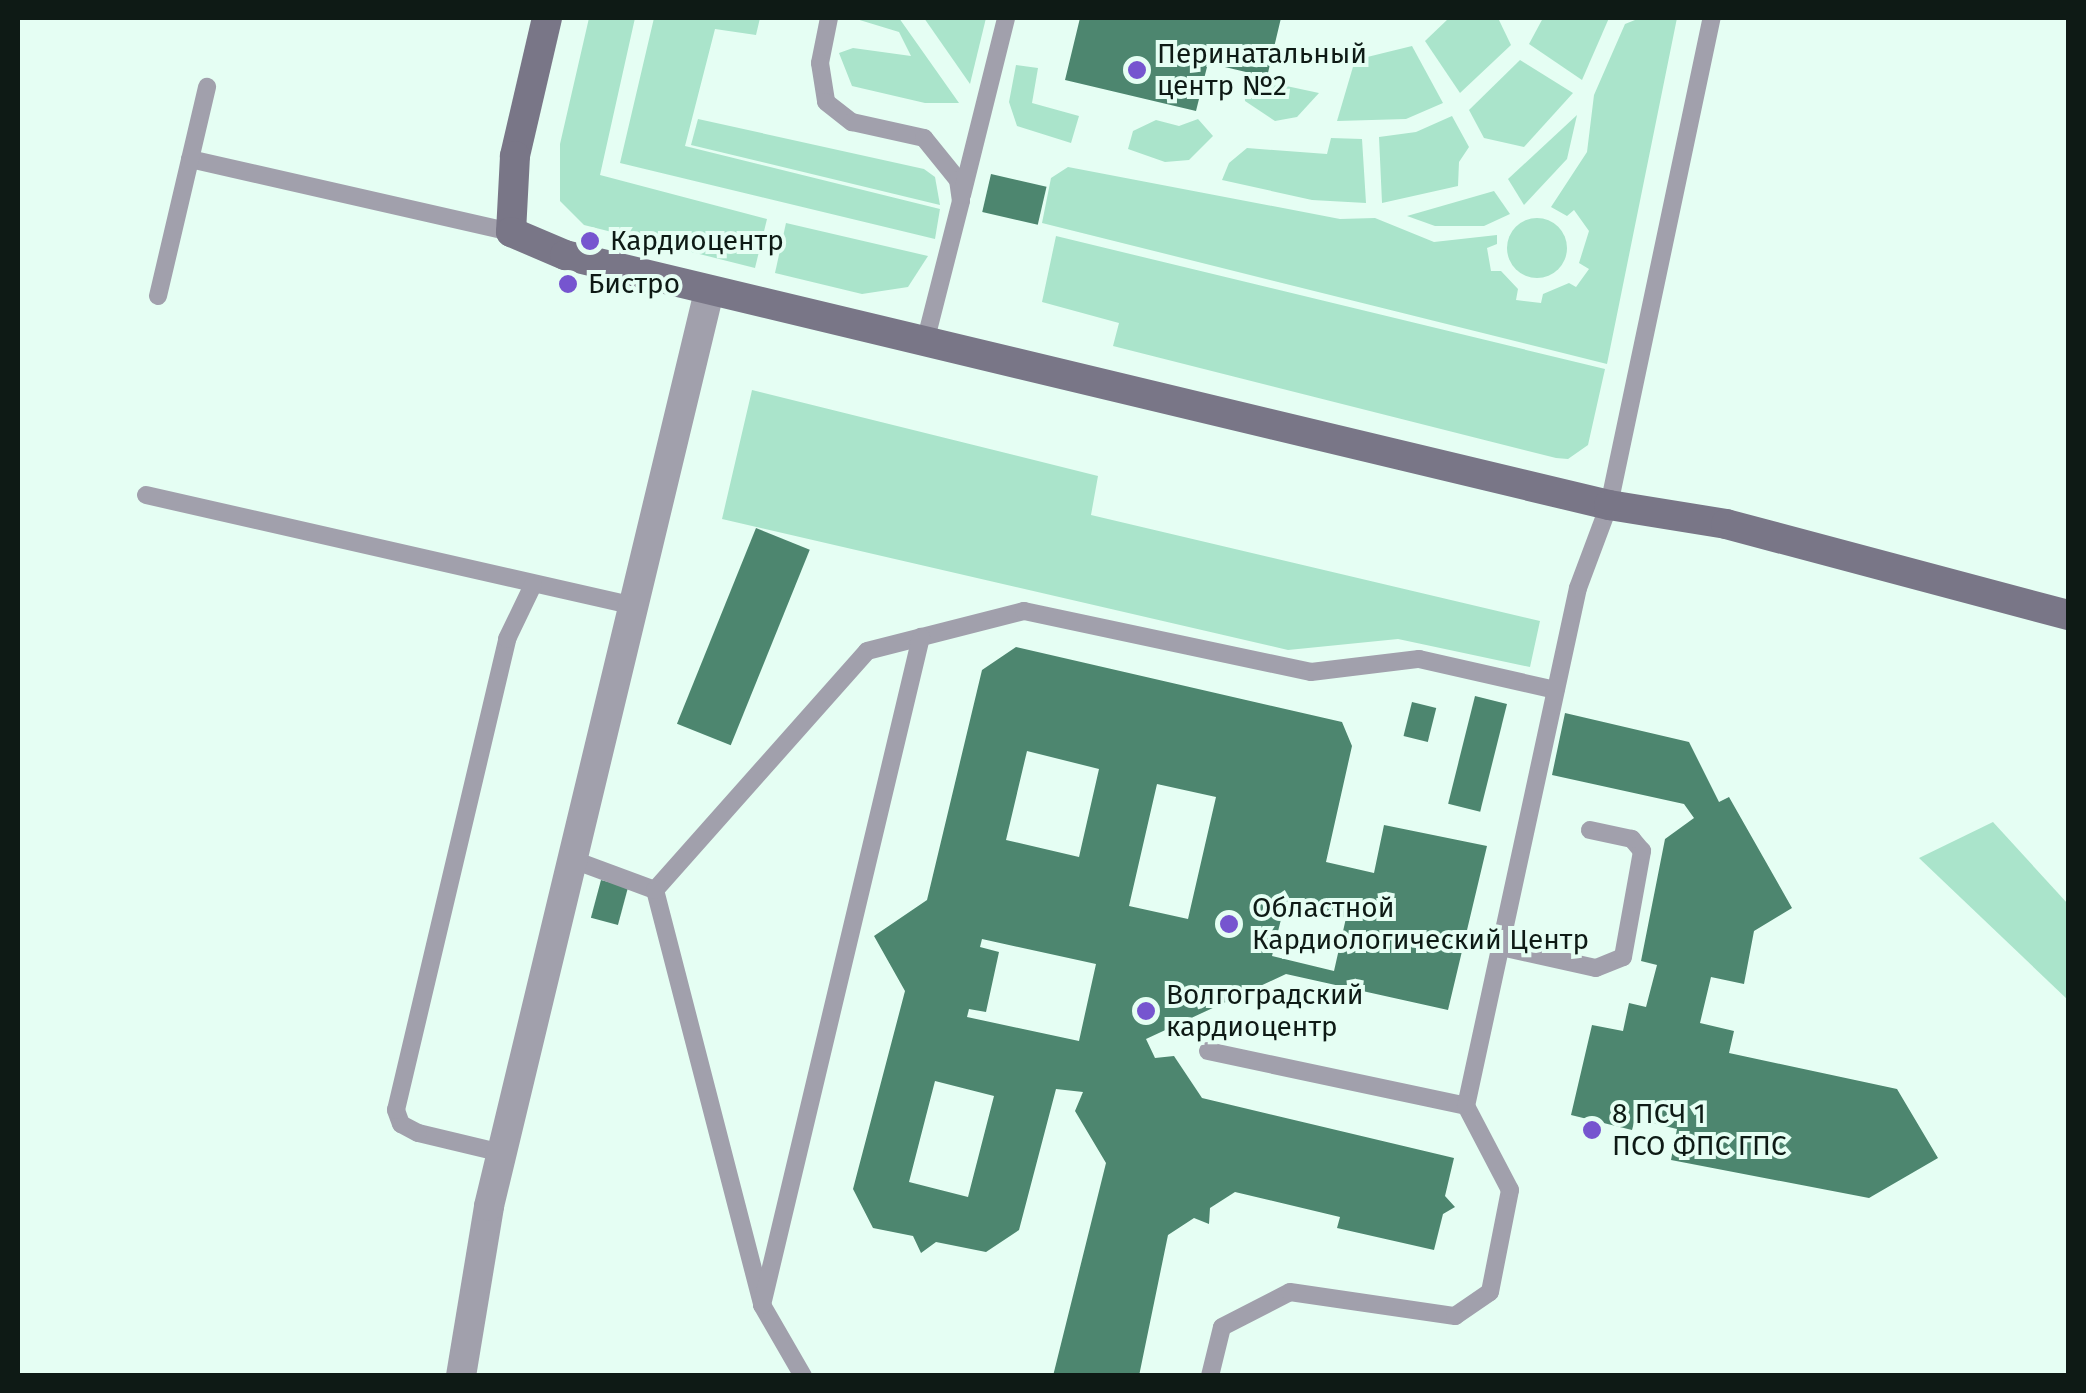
<!DOCTYPE html>
<meta charset="utf-8">
<style>
body{margin:0}
#map{position:relative;width:2086px;height:1393px;overflow:hidden;background:#e5fef3;font-family:"Fira Sans",sans-serif}
div>[style]{position:absolute}
.green>*{inset:0;background:#aae4cb}
.round{border-radius:50%}
.building>*{inset:0;background:#4d866f;transform-origin:0 0}
.lane>*{height:18px;margin:-9px;padding:0 9px;transform-origin:9px;border-radius:9px;background:#a1a0ac}
.street>*{height:30px;margin:-15px;padding:0 15px;transform-origin:15px;border-radius:15px;background:#a1a0ac}
.secondary>*{height:30px;margin:-15px;padding:0 15px;transform-origin:15px;border-radius:15px;background:#797687}
.dots>*{width:28px;height:28px;translate:-50% -50%;box-sizing:border-box;border:5px solid #e5fef3;border-radius:50%}
span{translate:-50% -50%;white-space:nowrap;text-align:center;line-height:1.15;-webkit-text-stroke:8px #e5fef3;paint-order:stroke}
.poi-label{font-size:28px;color:#0e1a15}
.left{translate:0 -50%;text-align:left}
.frame{position:absolute;inset:0;border:20px solid #0e1a15;pointer-events:none}
</style>
<div id="map">
<div class="green">
<i style="clip-path:polygon(589px 18px,635px 18px,600px 175px,767px 219px,755px 268px,584px 225px,560px 201px,560px 144px)"></i>
<i style="clip-path:polygon(654px 18px,760px 18px,756px 35px,715px 29px,685px 146px,940px 209px,935px 239px,620px 163px)"></i>
<i style="clip-path:polygon(853px 18px,899px 18px,959px 103px,925px 103px,852px 86px,839px 53px,853px 48px,911px 56px,899px 32px)"></i>
<i style="clip-path:polygon(924px 18px,986px 18px,970px 84px)"></i>
<i style="clip-path:polygon(1449px 18px,1498px 18px,1511px 45px,1460px 93px,1425px 41px)"></i>
<i style="clip-path:polygon(1543px 18px,1609px 18px,1582px 80px,1529px 44px)"></i>
<i style="clip-path:polygon(1640px 18px,1677px 18px,1607px 364px,1042px 223px,1051px 178px,1068px 167px,1340px 219px,1375px 218px,1434px 242px,1497px 235px,1497px 244px,1487px 248px,1491px 271px,1501px 271px,1518px 289px,1516px 300px,1541px 303px,1543px 294px,1569px 283px,1576px 287px,1589px 269px,1579px 263px,1589px 231px,1574px 210px,1567px 216px,1551px 207px,1587px 152px,1594px 95px,1625px 24px)"></i>
<i style="clip-path:polygon(1412px 46px,1443px 103px,1406px 119px,1337px 121px,1355px 60px)"></i>
<i style="clip-path:polygon(1520px 60px,1573px 93px,1524px 147px,1484px 138px,1469px 110px)"></i>
<i style="clip-path:polygon(1016px 65px,1038px 68px,1032px 103px,1079px 116px,1071px 143px,1017px 126px,1009px 102px)"></i>
<i style="clip-path:polygon(1244px 77px,1319px 93px,1297px 117px,1275px 121px,1245px 101px)"></i>
<i style="clip-path:polygon(1577px 115px,1567px 159px,1524px 205px,1508px 179px)"></i>
<i style="clip-path:polygon(1452px 116px,1469px 147px,1459px 162px,1458px 186px,1382px 203px,1379px 137px,1416px 132px)"></i>
<i style="clip-path:polygon(698px 119px,924px 169px,935px 177px,940px 205px,691px 145px)"></i>
<i style="clip-path:polygon(1198px 119px,1213px 136px,1189px 160px,1165px 162px,1128px 149px,1133px 131px,1156px 120px,1179px 126px)"></i>
<i style="clip-path:polygon(1331px 138px,1362px 139px,1366px 203px,1312px 200px,1222px 180px,1229px 163px,1247px 148px,1327px 154px)"></i>
<i style="clip-path:polygon(1494px 191px,1510px 214px,1484px 226px,1435px 226px,1407px 216px)"></i>
<i class="round" style="left:1507px;top:218px;width:60px;height:60px"></i>
<i style="clip-path:polygon(786px 223px,928px 256px,908px 287px,862px 294px,775px 273px)"></i>
<i style="clip-path:polygon(1056px 236px,1605px 369px,1588px 445px,1568px 459px,1556px 458px,1113px 346px,1119px 323px,1042px 302px)"></i>
<i style="clip-path:polygon(752px 390px,1098px 476px,1091px 515px,1540px 621px,1530px 667px,1398px 639px,1288px 650px,722px 519px)"></i>
<i style="clip-path:polygon(1993px 822px,2068px 904px,2068px 1000px,1919px 858px)"></i>
</div>
<div class="building">
<i style="clip-path:polygon(1080px 18px,1281px 18px,1267px 77px,1208px 63px,1196px 111px,1065px 80px)"></i>
<i style="left:991px;top:174px;width:57px;height:39px;rotate:13deg"></i>
<i style="left:756px;top:528px;width:58px;height:211px;rotate:22deg"></i>
<i style="clip-path:polygon(evenodd,1016px 647px,1342px 722px,1352px 746px,1326px 862px,1374px 873px,1384px 825px,1487px 846px,1448px 1010px,1286px 974px,1146px 1039px,1155px 1058px,1174px 1056px,1202px 1098px,1454px 1158px,1445px 1196px,1455px 1207px,1443px 1214px,1434px 1250px,1337px 1228px,1340px 1217px,1235px 1192px,1210px 1208px,1209px 1224px,1194px 1218px,1168px 1235px,1139px 1376px,1053px 1376px,1106px 1163px,1075px 1111px,1083px 1092px,1056px 1089px,1019px 1230px,986px 1252px,936px 1242px,921px 1253px,913px 1236px,873px 1228px,853px 1189px,905px 991px,874px 936px,927px 900px,982px 670px,1016px 647px,1027px 751px,1099px 769px,1079px 857px,1006px 840px,1027px 751px,1016px 647px,1157px 784px,1216px 797px,1188px 919px,1129px 906px,1157px 784px,1016px 647px,1285px 903px,1346px 918px,1334px 971px,1272px 956px,1285px 903px,1016px 647px,982px 939px,1096px 964px,1079px 1041px,967px 1017px,969px 1009px,986px 1012px,999px 952px,980px 947px,982px 939px,1016px 647px,935px 1081px,994px 1096px,968px 1197px,909px 1182px,935px 1081px)"></i>
<i style="left:1475px;top:696px;width:33px;height:111px;rotate:14deg"></i>
<i style="left:1412px;top:702px;width:25px;height:35px;rotate:14deg"></i>
<i style="clip-path:polygon(1565px 713px,1689px 742px,1719px 802px,1729px 797px,1792px 908px,1754px 931px,1744px 984px,1711px 977px,1700px 1023px,1734px 1031px,1729px 1053px,1897px 1089px,1938px 1158px,1869px 1198px,1671px 1160px,1677px 1129px,1635px 1119px,1632px 1130px,1571px 1115px,1592px 1025px,1623px 1031px,1629px 1003px,1646px 1007px,1657px 965px,1641px 961px,1665px 839px,1694px 818px,1684px 804px,1552px 775px)"></i>
<i style="left:601px;top:880px;width:28px;height:39px;rotate:15deg"></i>
</div>
<div class="lane">
<i style="left:829px;top:18px;width:46px;rotate:101.3deg"></i>
<i style="left:820px;top:63px;width:39px;rotate:81deg"></i>
<i style="left:826px;top:102px;width:33px;rotate:38deg"></i>
<i style="left:852px;top:122px;width:74px;rotate:12.5deg"></i>
<i style="left:924px;top:138px;width:54px;rotate:51deg"></i>
<i style="left:958px;top:180px;width:21px;rotate:82deg"></i>
<i style="left:961px;top:201px;width:146px;rotate:104.3deg"></i>
<i style="left:190px;top:159px;width:329px;rotate:12.8deg"></i>
<i style="left:962px;top:195px;width:182px;rotate:-76deg"></i>
<i style="left:158px;top:296px;width:215px;rotate:-76.8deg"></i>
<i style="left:146px;top:495px;width:499px;rotate:12.8deg"></i>
<i style="left:571px;top:859px;width:90px;rotate:20.3deg"></i>
<i style="left:655px;top:890px;width:429px;rotate:75.5deg"></i>
<i style="left:762px;top:1305px;width:82px;rotate:60deg"></i>
<i style="left:655px;top:890px;width:319px;rotate:-48.4deg"></i>
<i style="left:867px;top:651px;width:162px;rotate:-14.3deg"></i>
<i style="left:1024px;top:611px;width:293px;rotate:12deg"></i>
<i style="left:1311px;top:672px;width:109px;rotate:-6.9deg"></i>
<i style="left:1419px;top:659px;width:140px;rotate:12.8deg"></i>
<i style="left:1501px;top:947px;width:97px;rotate:12.5deg"></i>
<i style="left:1596px;top:968px;width:29px;rotate:-22deg"></i>
<i style="left:1623px;top:957px;width:108px;rotate:-79.8deg"></i>
<i style="left:1642px;top:851px;width:16px;rotate:-130deg"></i>
<i style="left:1632px;top:839px;width:43px;rotate:-167.9deg"></i>
<i style="left:1208px;top:1051px;width:264px;rotate:12deg"></i>
<i style="left:502px;top:1153px;width:86px;rotate:-166.6deg"></i>
<i style="left:418px;top:1133px;width:19px;rotate:-152deg"></i>
<i style="left:401px;top:1124px;width:15px;rotate:-110deg"></i>
<i style="left:396px;top:1110px;width:484px;rotate:-76.7deg"></i>
<i style="left:507px;top:639px;width:60px;rotate:-64.3deg"></i>
<i style="left:762px;top:1305px;width:687px;rotate:-76.61deg"></i>
<i style="left:1210px;top:1376px;width:50px;rotate:-76.2deg"></i>
<i style="left:1222px;top:1327px;width:76px;rotate:-27.2deg"></i>
<i style="left:1290px;top:1292px;width:167px;rotate:8.3deg"></i>
<i style="left:1455px;top:1316px;width:42px;rotate:-34.4deg"></i>
<i style="left:1490px;top:1292px;width:104px;rotate:-78.9deg"></i>
<i style="left:1510px;top:1190px;width:95px;rotate:-117.6deg"></i>
<i style="left:1466px;top:1106px;width:530px;rotate:-77.8deg"></i>
<i style="left:1578px;top:588px;width:89px;rotate:-69.5deg"></i>
<i style="left:1609px;top:505px;width:498px;rotate:-78.1deg"></i>
</div>
<div class="street">
<i style="left:461px;top:1376px;width:172px;rotate:-80.6deg"></i>
<i style="left:489px;top:1206px;width:940px;rotate:-76.47deg"></i>
</div>
<div class="secondary">
<i style="left:547px;top:18px;width:142px;rotate:103.1deg"></i>
<i style="left:515px;top:156px;width:76px;rotate:93deg"></i>
<i style="left:511px;top:232px;width:59px;rotate:23.1deg"></i>
<i style="left:565px;top:255px;width:1074px;rotate:13.47deg"></i>
<i style="left:1609px;top:505px;width:119px;rotate:9.2deg"></i>
<i style="left:1726px;top:524px;width:354px;rotate:14.9deg"></i>
</div>
<div class="dots">
<i style="left:1137px;top:70px;background:#7655cf"></i>
<i style="left:590px;top:241px;background:#7655cf"></i>
<i style="left:568px;top:284px;background:#7655cf"></i>
<i style="left:1229px;top:924px;background:#7655cf"></i>
<i style="left:1146px;top:1011px;background:#7655cf"></i>
<i style="left:1592px;top:1130px;background:#7655cf"></i>
</div>
<div class="poi-label">
<span class="left" style="left:1157px;top:70px">Перинатальный<br>центр №2</span>
<span class="left" style="left:610px;top:241px">Кардиоцентр</span>
<span class="left" style="left:588px;top:284px">Бистро</span>
<span class="left" style="left:1252px;top:924px">Областной<br>Кардиологический Центр</span>
<span class="left" style="left:1166px;top:1011px">Волгоградский<br>кардиоцентр</span>
<span class="left" style="left:1612px;top:1130px">8 ПСЧ 1<br>ПСО ФПС ГПС</span>
</div>
<div class="frame"></div>
</div>
